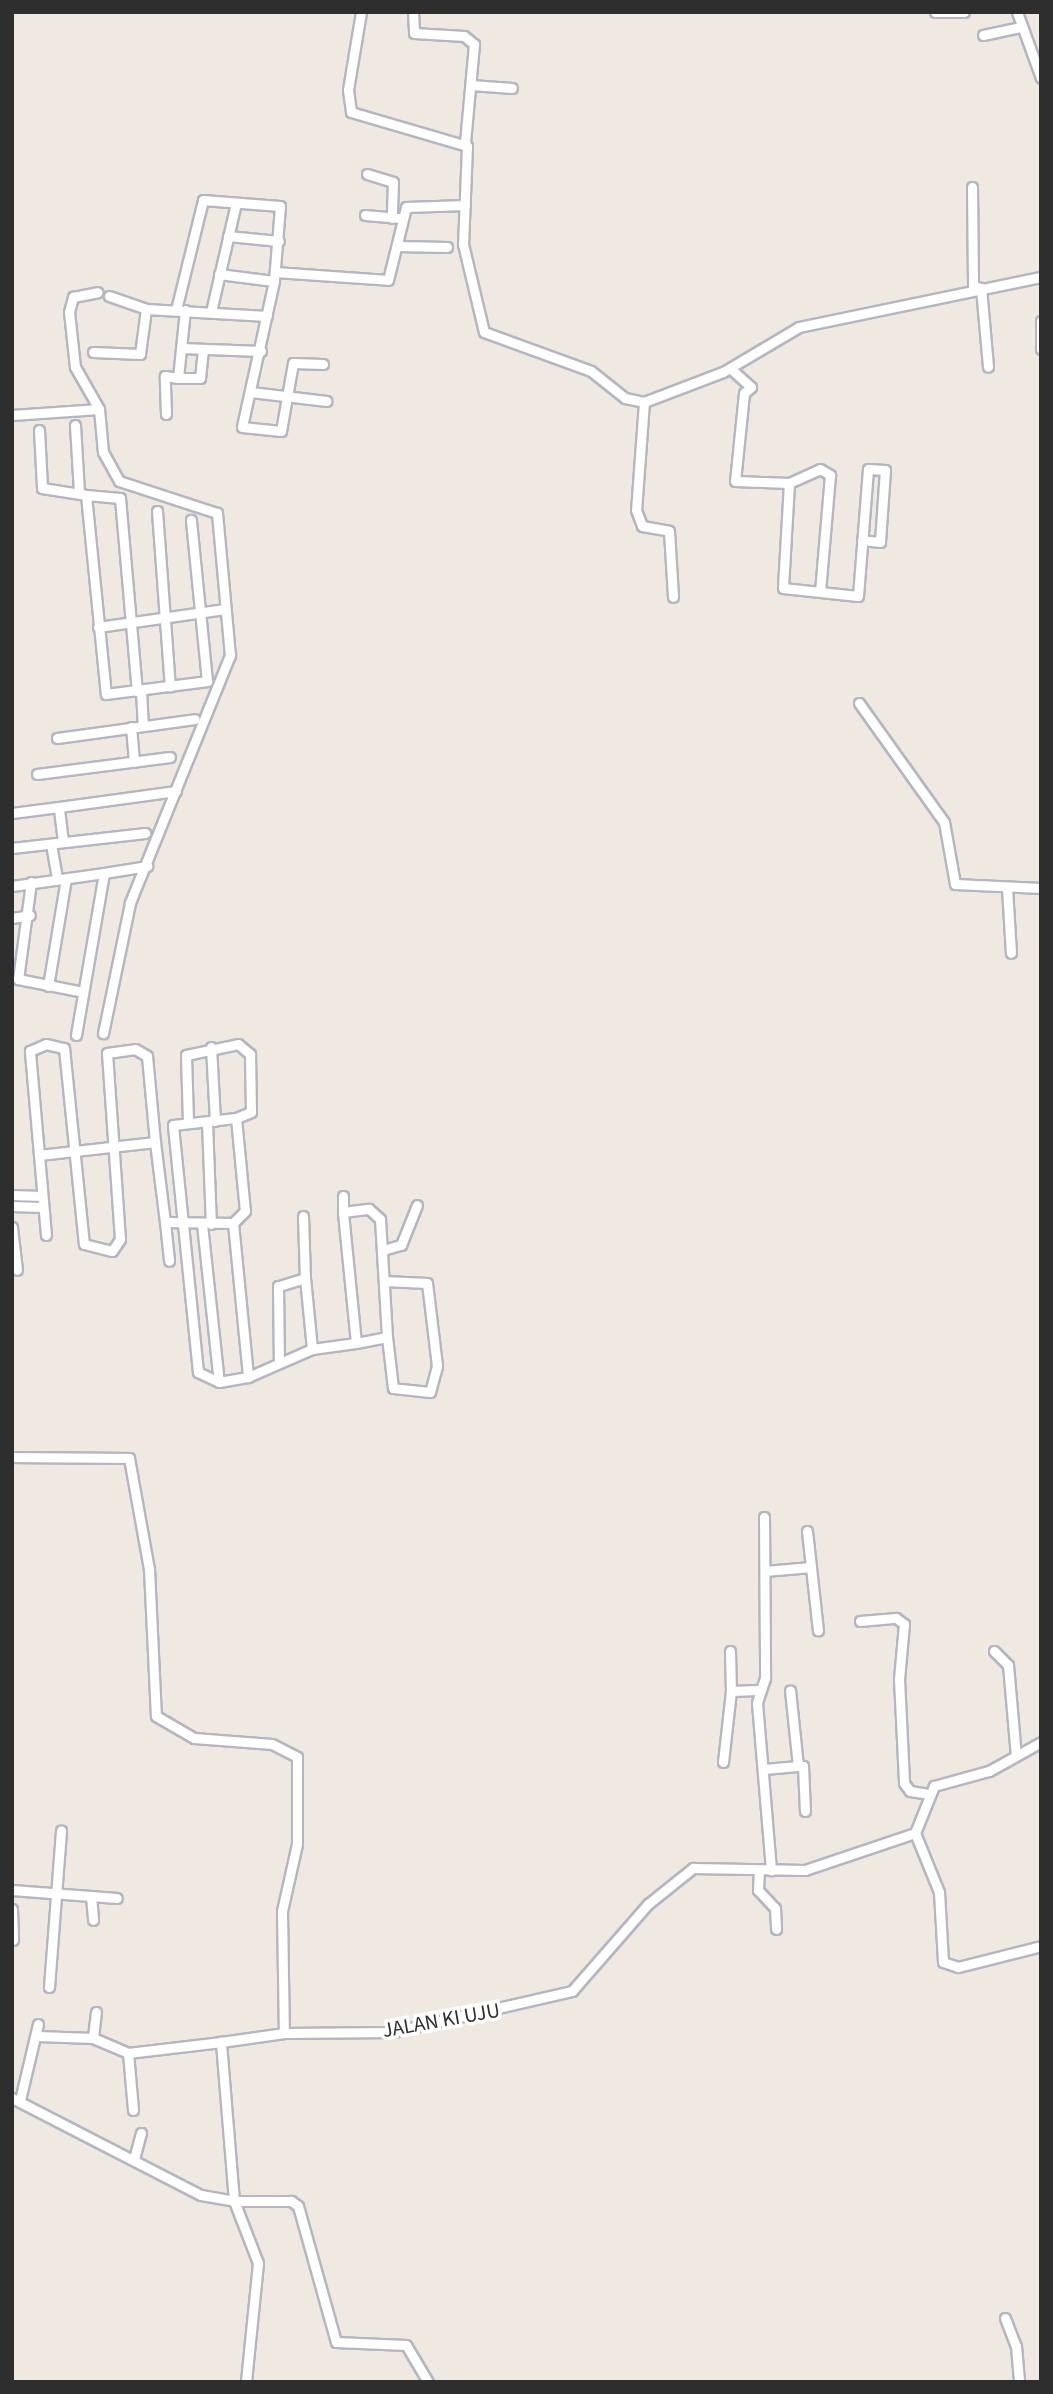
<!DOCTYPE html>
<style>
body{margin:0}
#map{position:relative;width:1053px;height:2394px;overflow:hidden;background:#efe9e1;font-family:"Source Sans 3",sans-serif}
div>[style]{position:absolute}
.roads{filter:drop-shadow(2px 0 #b4b7c1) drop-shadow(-2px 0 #b4b7c1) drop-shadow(0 2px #b4b7c1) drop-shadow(0 -2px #b4b7c1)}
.street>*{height:9px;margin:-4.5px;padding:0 4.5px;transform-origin:4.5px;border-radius:4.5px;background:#fff}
span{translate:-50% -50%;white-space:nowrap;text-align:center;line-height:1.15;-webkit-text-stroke:7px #fff;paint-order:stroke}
.street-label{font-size:21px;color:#2e2e2e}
.frame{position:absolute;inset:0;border:14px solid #2e2e2e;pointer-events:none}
</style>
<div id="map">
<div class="roads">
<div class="street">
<i style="left:361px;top:12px;width:79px;rotate:99.5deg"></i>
<i style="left:348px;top:90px;width:22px;rotate:82deg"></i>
<i style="left:351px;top:112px;width:121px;rotate:16.3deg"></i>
<i style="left:467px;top:146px;width:98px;rotate:92.3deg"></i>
<i style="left:463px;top:244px;width:90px;rotate:76.6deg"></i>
<i style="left:484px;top:332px;width:114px;rotate:20deg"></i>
<i style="left:591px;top:371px;width:43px;rotate:38.5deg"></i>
<i style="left:625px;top:398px;width:19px;rotate:12deg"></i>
<i style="left:644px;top:402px;width:85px;rotate:-20.8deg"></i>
<i style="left:723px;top:372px;width:88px;rotate:-30.6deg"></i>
<i style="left:799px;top:327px;width:247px;rotate:-11.7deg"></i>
<i style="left:413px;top:12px;width:21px;rotate:87deg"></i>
<i style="left:414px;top:33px;width:50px;rotate:3.4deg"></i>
<i style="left:464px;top:36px;width:13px;rotate:39deg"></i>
<i style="left:474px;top:44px;width:99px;rotate:95.2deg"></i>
<i style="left:935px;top:12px;width:29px"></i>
<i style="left:1017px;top:12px;width:70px;rotate:70deg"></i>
<i style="left:983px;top:35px;width:40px;rotate:-12deg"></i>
<i style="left:471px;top:85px;width:41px;rotate:4.2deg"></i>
<i style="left:367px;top:174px;width:27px;rotate:17deg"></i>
<i style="left:393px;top:182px;width:36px;rotate:92deg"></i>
<i style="left:972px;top:187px;width:99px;rotate:89.4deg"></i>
<i style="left:973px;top:286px;width:8px;rotate:14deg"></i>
<i style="left:981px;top:288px;width:79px;rotate:84.9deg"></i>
<i style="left:365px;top:215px;width:33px;rotate:5deg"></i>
<i style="left:228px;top:236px;width:51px;rotate:5.6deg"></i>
<i style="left:397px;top:246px;width:50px;rotate:1.1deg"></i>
<i style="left:275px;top:272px;width:113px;rotate:4deg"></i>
<i style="left:388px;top:280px;width:75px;rotate:-76.1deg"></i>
<i style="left:406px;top:207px;width:59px;rotate:-1.9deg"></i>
<i style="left:219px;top:274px;width:55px;rotate:7.3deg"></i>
<i style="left:109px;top:296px;width:39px;rotate:19deg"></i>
<i style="left:176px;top:310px;width:113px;rotate:-76.2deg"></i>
<i style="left:203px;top:200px;width:77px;rotate:4.5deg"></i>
<i style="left:280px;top:206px;width:75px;rotate:94.6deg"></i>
<i style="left:274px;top:281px;width:149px;rotate:102.4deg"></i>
<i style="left:242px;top:427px;width:39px;rotate:6deg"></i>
<i style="left:281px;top:431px;width:69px;rotate:-80deg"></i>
<i style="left:293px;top:363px;width:30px;rotate:2deg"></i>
<i style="left:185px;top:310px;width:68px;rotate:95.9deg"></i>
<i style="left:178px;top:378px;width:22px"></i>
<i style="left:200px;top:378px;width:27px;rotate:-84deg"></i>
<i style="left:211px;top:312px;width:112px;rotate:-77.1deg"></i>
<i style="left:1041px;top:321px;width:28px;rotate:90deg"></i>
<i style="left:181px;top:348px;width:80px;rotate:2.1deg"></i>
<i style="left:93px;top:352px;width:47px;rotate:2.4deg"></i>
<i style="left:140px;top:354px;width:45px;rotate:-82.4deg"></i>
<i style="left:146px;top:309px;width:121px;rotate:3.3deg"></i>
<i style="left:731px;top:369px;width:27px;rotate:42deg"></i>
<i style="left:751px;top:387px;width:9px;rotate:139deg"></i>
<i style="left:744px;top:393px;width:88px;rotate:95.8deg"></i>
<i style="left:735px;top:481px;width:54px;rotate:2.1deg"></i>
<i style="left:789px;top:483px;width:34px;rotate:-24deg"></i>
<i style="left:820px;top:469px;width:12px;rotate:31deg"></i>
<i style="left:830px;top:475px;width:117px;rotate:94.9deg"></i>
<i style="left:251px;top:392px;width:76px;rotate:6.8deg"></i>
<i style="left:644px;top:402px;width:108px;rotate:94.2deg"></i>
<i style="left:636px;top:510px;width:17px;rotate:69deg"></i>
<i style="left:642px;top:526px;width:27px;rotate:10deg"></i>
<i style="left:669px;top:531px;width:66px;rotate:86.5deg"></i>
<i style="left:99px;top:409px;width:43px;rotate:84.7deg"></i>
<i style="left:103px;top:452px;width:33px;rotate:61deg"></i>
<i style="left:119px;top:481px;width:103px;rotate:18.1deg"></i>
<i style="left:217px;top:513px;width:143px;rotate:84.8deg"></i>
<i style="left:230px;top:655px;width:267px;rotate:112deg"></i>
<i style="left:130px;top:903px;width:133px;rotate:101.7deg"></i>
<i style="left:166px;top:414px;width:38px;rotate:-92deg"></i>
<i style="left:165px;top:376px;width:13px;rotate:9deg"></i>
<i style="left:12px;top:415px;width:87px;rotate:-3.9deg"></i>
<i style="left:99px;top:409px;width:48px;rotate:-119.7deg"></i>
<i style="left:75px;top:367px;width:55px;rotate:-96.2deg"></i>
<i style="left:69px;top:312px;width:16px;rotate:-75deg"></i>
<i style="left:73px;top:297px;width:25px;rotate:-11deg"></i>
<i style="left:75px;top:425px;width:67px;rotate:86.6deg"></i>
<i style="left:39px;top:430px;width:58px;rotate:87deg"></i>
<i style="left:42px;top:488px;width:45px;rotate:9deg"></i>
<i style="left:86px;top:495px;width:200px;rotate:84.3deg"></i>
<i style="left:106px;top:694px;width:102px;rotate:-7.3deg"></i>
<i style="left:207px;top:681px;width:162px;rotate:-95.7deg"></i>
<i style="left:789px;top:483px;width:105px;rotate:93.3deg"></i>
<i style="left:783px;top:588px;width:75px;rotate:6.1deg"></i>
<i style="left:858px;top:596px;width:127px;rotate:-85.5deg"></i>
<i style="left:868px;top:469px;width:17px;rotate:3deg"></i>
<i style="left:885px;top:470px;width:72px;rotate:94deg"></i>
<i style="left:880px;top:542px;width:18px;rotate:-174deg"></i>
<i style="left:86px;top:495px;width:34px;rotate:5deg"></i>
<i style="left:120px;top:498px;width:194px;rotate:85deg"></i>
<i style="left:157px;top:511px;width:176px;rotate:85.8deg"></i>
<i style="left:98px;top:627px;width:128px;rotate:-8.1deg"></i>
<i style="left:141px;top:690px;width:36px;rotate:87deg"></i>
<i style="left:859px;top:703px;width:146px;rotate:54.5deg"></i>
<i style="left:944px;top:822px;width:63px;rotate:79.9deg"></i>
<i style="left:955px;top:884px;width:86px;rotate:2.7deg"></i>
<i style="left:131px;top:727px;width:35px;rotate:85deg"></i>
<i style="left:57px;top:738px;width:139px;rotate:-7.8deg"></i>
<i style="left:37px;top:774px;width:134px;rotate:-7.3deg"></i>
<i style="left:12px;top:813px;width:47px;rotate:-7.3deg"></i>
<i style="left:63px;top:842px;width:35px;rotate:-97deg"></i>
<i style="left:59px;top:807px;width:118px;rotate:-7.8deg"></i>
<i style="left:51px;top:844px;width:36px;rotate:80deg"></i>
<i style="left:12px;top:848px;width:134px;rotate:-6.4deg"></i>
<i style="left:31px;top:882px;width:98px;rotate:97.6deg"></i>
<i style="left:18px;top:979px;width:66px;rotate:11.3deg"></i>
<i style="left:12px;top:886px;width:93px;rotate:-8deg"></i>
<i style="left:1007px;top:888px;width:65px;rotate:86.5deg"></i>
<i style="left:12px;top:918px;width:18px;rotate:-9deg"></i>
<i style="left:48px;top:986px;width:109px;rotate:-80.5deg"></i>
<i style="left:76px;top:1035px;width:164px;rotate:-80.2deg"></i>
<i style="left:104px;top:873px;width:44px;rotate:-9.2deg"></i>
<i style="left:211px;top:1047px;width:74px;rotate:86.9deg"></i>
<i style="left:188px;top:1122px;width:67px;rotate:-91.7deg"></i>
<i style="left:186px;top:1055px;width:53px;rotate:-11.9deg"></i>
<i style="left:238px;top:1044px;width:16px;rotate:40deg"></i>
<i style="left:250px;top:1054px;width:58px;rotate:89deg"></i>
<i style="left:251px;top:1112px;width:16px;rotate:158deg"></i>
<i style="left:207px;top:1122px;width:102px;rotate:87.8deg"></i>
<i style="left:39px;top:1155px;width:117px;rotate:-6.4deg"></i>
<i style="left:155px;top:1142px;width:81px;rotate:82.9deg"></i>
<i style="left:165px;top:1222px;width:68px;rotate:0.8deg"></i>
<i style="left:233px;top:1223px;width:155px;rotate:84.4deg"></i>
<i style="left:248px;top:1377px;width:70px;rotate:-23.6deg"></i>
<i style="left:312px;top:1349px;width:71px;rotate:-95.6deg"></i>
<i style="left:305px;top:1278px;width:28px;rotate:163deg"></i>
<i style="left:278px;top:1286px;width:77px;rotate:89.3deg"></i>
<i style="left:12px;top:1195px;width:29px;rotate:2deg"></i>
<i style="left:343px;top:1196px;width:16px;rotate:90deg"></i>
<i style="left:12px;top:1206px;width:30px;rotate:2deg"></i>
<i style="left:303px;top:1216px;width:62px;rotate:88.2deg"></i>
<i style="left:165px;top:1222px;width:39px;rotate:84deg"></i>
<i style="left:202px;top:1224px;width:159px;rotate:83.9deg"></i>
<i style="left:219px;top:1382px;width:29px;rotate:-10deg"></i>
<i style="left:12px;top:1227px;width:43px;rotate:83.4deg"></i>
<i style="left:46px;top:1235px;width:185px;rotate:-95deg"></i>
<i style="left:30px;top:1051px;width:17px;rotate:-24deg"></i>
<i style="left:46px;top:1044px;width:18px;rotate:13deg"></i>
<i style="left:64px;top:1048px;width:197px;rotate:84.2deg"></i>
<i style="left:84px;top:1244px;width:29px;rotate:14deg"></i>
<i style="left:112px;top:1251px;width:14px;rotate:-56deg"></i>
<i style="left:120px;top:1239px;width:186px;rotate:-94deg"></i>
<i style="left:107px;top:1053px;width:28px;rotate:-8deg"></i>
<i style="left:135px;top:1049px;width:14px;rotate:30deg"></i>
<i style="left:147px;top:1056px;width:86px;rotate:84.7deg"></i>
<i style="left:383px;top:1250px;width:19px;rotate:-16deg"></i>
<i style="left:401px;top:1245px;width:43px;rotate:-68.2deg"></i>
<i style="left:384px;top:1281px;width:43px;rotate:2.7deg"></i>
<i style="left:427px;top:1283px;width:84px;rotate:83.1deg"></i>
<i style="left:437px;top:1366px;width:27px;rotate:105deg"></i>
<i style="left:430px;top:1392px;width:37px;rotate:-174deg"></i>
<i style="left:393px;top:1388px;width:51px;rotate:-96.7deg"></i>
<i style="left:312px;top:1349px;width:44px;rotate:-7.8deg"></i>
<i style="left:356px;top:1343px;width:132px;rotate:-95.7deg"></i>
<i style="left:343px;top:1212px;width:26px;rotate:-7deg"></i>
<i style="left:369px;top:1209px;width:15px;rotate:42deg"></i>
<i style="left:380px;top:1219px;width:118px;rotate:86.6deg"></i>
<i style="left:387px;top:1337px;width:32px;rotate:169deg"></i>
<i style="left:219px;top:1382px;width:23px;rotate:-155deg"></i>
<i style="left:198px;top:1372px;width:248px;rotate:-95.8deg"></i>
<i style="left:173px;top:1125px;width:63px;rotate:-6.3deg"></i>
<i style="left:236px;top:1118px;width:93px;rotate:84.5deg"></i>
<i style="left:245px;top:1211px;width:17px;rotate:135deg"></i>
<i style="left:12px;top:1457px;width:117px;rotate:0.5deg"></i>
<i style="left:129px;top:1458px;width:113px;rotate:79.8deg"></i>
<i style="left:149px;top:1569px;width:147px;rotate:87.3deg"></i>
<i style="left:156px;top:1716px;width:44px;rotate:30.1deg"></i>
<i style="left:194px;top:1738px;width:78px;rotate:4.4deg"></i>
<i style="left:272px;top:1744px;width:28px;rotate:27deg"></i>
<i style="left:297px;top:1757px;width:87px;rotate:90deg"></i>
<i style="left:297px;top:1844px;width:69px;rotate:102.6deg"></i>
<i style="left:282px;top:1911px;width:122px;rotate:89.1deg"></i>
<i style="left:764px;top:1517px;width:161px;rotate:89.6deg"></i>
<i style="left:765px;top:1678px;width:26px;rotate:108deg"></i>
<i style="left:757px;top:1703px;width:168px;rotate:85.2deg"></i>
<i style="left:807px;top:1531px;width:100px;rotate:83.7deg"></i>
<i style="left:765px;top:1571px;width:46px;rotate:-5deg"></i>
<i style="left:860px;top:1621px;width:36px;rotate:-5deg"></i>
<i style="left:896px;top:1618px;width:10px;rotate:37deg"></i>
<i style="left:904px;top:1624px;width:55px;rotate:95.2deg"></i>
<i style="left:899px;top:1679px;width:104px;rotate:87.2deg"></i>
<i style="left:904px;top:1783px;width:10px;rotate:53deg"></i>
<i style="left:910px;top:1791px;width:20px;rotate:9deg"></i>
<i style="left:730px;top:1651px;width:40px;rotate:88.6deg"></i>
<i style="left:731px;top:1691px;width:27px;rotate:-2deg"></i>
<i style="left:994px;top:1651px;width:20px;rotate:45deg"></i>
<i style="left:1008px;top:1665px;width:91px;rotate:85deg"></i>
<i style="left:723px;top:1762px;width:71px;rotate:-83.6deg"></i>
<i style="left:798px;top:1766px;width:5px"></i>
<i style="left:803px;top:1766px;width:45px;rotate:87.5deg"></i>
<i style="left:764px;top:1769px;width:34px;rotate:-5deg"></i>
<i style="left:798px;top:1766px;width:76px;rotate:-96deg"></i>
<i style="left:915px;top:1833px;width:64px;rotate:67.9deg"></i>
<i style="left:939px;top:1892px;width:70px;rotate:86.7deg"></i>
<i style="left:943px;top:1962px;width:16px;rotate:18deg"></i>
<i style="left:958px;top:1967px;width:86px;rotate:-14.2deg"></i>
<i style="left:759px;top:1870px;width:20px;rotate:93deg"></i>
<i style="left:758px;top:1890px;width:25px;rotate:47deg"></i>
<i style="left:775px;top:1908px;width:21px;rotate:87deg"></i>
<i style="left:12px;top:1890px;width:105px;rotate:4.4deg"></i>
<i style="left:91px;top:1896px;width:24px;rotate:85deg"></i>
<i style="left:12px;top:1909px;width:31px;rotate:88deg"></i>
<i style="left:49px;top:1987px;width:157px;rotate:-85.6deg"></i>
<i style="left:96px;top:2012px;width:26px;rotate:97deg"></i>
<i style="left:93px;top:2038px;width:38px;rotate:23deg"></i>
<i style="left:37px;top:2036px;width:56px;rotate:2deg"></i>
<i style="left:12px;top:2098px;width:212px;rotate:27.2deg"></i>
<i style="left:201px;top:2195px;width:34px;rotate:10deg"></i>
<i style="left:234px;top:2201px;width:66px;rotate:68.8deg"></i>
<i style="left:258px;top:2263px;width:120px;rotate:95.8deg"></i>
<i style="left:20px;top:2100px;width:78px;rotate:-76.7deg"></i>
<i style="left:133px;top:2110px;width:57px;rotate:-95deg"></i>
<i style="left:128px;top:2053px;width:94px;rotate:-6.7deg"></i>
<i style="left:134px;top:2159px;width:27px;rotate:-75deg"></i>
<i style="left:1005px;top:2318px;width:30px;rotate:69deg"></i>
<i style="left:1016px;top:2346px;width:36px;rotate:85deg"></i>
<i style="left:428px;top:2382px;width:43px;rotate:-120.7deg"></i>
<i style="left:406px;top:2345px;width:70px;rotate:-177.5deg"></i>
<i style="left:336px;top:2342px;width:141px;rotate:-105.6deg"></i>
<i style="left:298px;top:2206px;width:9px;rotate:-144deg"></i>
<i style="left:291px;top:2201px;width:57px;rotate:180deg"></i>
<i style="left:234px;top:2201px;width:160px;rotate:-94.7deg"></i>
<i style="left:221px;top:2042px;width:64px;rotate:-8.1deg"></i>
<i style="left:284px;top:2033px;width:109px;rotate:-0.5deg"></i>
<i style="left:393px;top:2032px;width:184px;rotate:-12.9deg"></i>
<i style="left:572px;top:1991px;width:116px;rotate:-48.9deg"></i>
<i style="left:648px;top:1904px;width:58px;rotate:-38.7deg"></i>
<i style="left:693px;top:1868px;width:112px;rotate:1deg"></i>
<i style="left:805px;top:1870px;width:116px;rotate:-18.6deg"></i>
<i style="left:915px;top:1833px;width:51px;rotate:-68deg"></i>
<i style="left:934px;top:1786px;width:57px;rotate:-15.3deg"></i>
<i style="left:989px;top:1771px;width:60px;rotate:-29.1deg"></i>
</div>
</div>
<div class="street-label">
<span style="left:441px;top:2020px;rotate:-10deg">JALAN KI UJU</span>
</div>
<div class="frame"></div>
</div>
